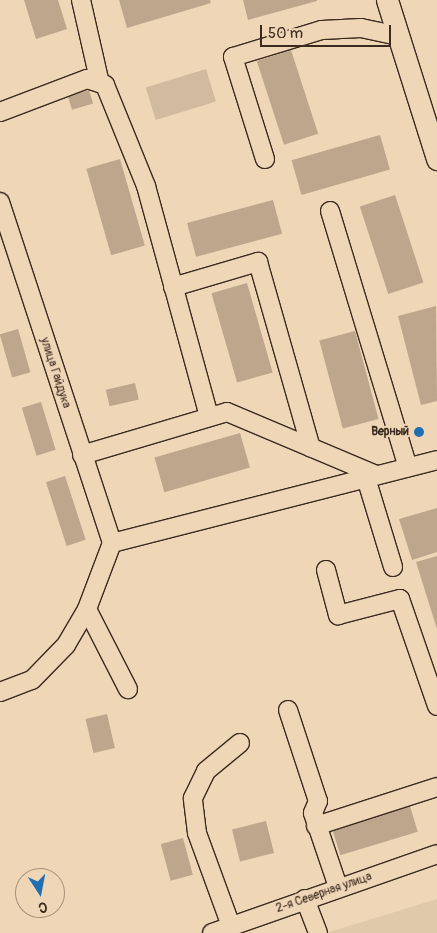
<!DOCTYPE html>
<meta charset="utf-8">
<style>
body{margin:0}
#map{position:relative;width:437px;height:933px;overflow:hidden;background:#efd6b7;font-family:Pangolin,sans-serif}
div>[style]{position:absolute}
.built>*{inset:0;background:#e0c8aa}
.green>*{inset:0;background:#d1ba9e;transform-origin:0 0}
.building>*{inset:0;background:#bda68c;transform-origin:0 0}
.roads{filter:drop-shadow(1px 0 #3b2a1e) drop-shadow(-1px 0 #3b2a1e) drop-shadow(0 1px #3b2a1e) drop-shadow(0 -1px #3b2a1e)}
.minor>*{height:18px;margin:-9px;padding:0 9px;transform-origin:9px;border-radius:9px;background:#efd6b7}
.major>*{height:21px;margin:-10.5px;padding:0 10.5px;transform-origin:10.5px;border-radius:10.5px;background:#efd6b7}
.dots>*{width:14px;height:14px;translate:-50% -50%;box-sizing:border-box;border:2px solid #efd6b7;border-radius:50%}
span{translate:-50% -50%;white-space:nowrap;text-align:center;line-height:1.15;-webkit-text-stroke:4px #efd6b7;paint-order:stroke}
.street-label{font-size:12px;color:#3b2a1e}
.poi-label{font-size:12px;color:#3b2a1e;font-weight:700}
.right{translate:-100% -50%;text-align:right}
.north{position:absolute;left:15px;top:868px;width:50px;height:50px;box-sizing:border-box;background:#efd6b7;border:1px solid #a7917a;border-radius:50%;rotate:169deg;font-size:14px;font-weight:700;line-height:20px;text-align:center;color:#3b2a1e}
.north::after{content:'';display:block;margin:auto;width:18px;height:22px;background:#1f6fb2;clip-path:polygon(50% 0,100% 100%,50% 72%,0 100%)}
.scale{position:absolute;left:260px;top:25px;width:131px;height:22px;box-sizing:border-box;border:2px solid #3b2a1e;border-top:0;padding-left:6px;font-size:15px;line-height:18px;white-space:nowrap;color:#3b2a1e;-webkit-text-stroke:4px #efd6b7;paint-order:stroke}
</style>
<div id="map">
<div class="built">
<i style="clip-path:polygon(437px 899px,437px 933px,326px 933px)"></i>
</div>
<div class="green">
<i style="left:206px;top:69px;width:34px;height:63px;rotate:73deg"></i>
</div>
<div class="building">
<i style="clip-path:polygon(24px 0,58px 0,67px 29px,36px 39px)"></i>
<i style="clip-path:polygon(119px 0,210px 0,211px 3px,127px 28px)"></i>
<i style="clip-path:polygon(243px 0,317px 0,317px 1px,248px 20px)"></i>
<i style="left:291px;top:50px;width:88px;height:36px;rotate:72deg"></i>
<i style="left:89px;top:90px;width:14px;height:22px;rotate:73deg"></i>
<i style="left:380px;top:135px;width:36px;height:92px;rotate:74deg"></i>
<i style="left:120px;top:159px;width:90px;height:35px;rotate:74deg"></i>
<i style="left:395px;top:195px;width:92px;height:37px;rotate:72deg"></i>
<i style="left:273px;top:200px;width:35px;height:89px;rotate:75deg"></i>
<i style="left:247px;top:283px;width:93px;height:37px;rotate:74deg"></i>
<i style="clip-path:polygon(436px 306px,437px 401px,421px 405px,398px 316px)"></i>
<i style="left:18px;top:329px;width:45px;height:19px;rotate:74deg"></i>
<i style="left:355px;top:331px;width:91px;height:37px;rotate:75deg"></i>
<i style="left:135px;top:383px;width:17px;height:30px;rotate:77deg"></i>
<i style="left:41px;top:402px;width:50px;height:20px;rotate:73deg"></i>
<i style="left:240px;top:433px;width:36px;height:89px;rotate:74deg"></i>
<i style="left:65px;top:476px;width:67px;height:20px;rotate:72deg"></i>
<i style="clip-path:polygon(437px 508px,437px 552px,412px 560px,399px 519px)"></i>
<i style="clip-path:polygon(437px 556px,437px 629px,416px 562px)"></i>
<i style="left:107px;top:714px;width:35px;height:22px;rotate:77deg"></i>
<i style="left:409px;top:803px;width:30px;height:81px;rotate:73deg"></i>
<i style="left:266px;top:821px;width:33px;height:35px;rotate:76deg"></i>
<i style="left:183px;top:838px;width:38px;height:23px;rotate:75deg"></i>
</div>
<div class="roads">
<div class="minor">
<i style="left:81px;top:0;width:81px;rotate:77.2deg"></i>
<i style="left:0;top:112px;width:93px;rotate:-20.8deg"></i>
<i style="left:87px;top:79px;width:19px;rotate:18deg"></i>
<i style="left:105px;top:85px;width:109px;rotate:67.9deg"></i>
<i style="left:146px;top:186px;width:239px;rotate:74.7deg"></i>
<i style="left:265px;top:159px;width:107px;rotate:-107.4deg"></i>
<i style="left:233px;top:57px;width:93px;rotate:-16.9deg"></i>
<i style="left:322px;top:30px;width:39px;rotate:-3deg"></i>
<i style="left:361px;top:28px;width:38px;rotate:12deg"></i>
<i style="left:0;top:202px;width:359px;rotate:71.8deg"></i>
<i style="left:330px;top:211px;width:268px;rotate:73.1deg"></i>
<i style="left:173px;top:287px;width:89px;rotate:-16.4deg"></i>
<i style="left:258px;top:262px;width:193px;rotate:74.1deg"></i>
<i style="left:82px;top:455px;width:151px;rotate:-16.5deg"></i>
<i style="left:227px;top:412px;width:162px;rotate:22.9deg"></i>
<i style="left:366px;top:478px;width:93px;rotate:73.1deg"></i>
<i style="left:112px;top:543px;width:335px;rotate:-14.3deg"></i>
<i style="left:326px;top:570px;width:47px;rotate:75.1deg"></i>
<i style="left:338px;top:615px;width:64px;rotate:-14.5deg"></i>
<i style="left:400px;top:599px;width:113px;rotate:70.9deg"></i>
<i style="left:87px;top:609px;width:90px;rotate:62.9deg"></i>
<i style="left:0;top:692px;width:34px;rotate:-21deg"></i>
<i style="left:32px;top:680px;width:49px;rotate:-45.8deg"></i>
<i style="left:66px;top:645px;width:42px;rotate:-59.7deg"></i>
<i style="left:87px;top:609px;width:71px;rotate:-69.3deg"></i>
<i style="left:288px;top:710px;width:96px;rotate:71.8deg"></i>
<i style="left:318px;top:801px;width:13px;rotate:113deg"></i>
<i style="left:313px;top:813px;width:78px;rotate:71.3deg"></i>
<i style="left:316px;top:826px;width:127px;rotate:-17.9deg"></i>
<i style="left:305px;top:899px;width:36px;rotate:69deg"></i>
<i style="left:231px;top:926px;width:99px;rotate:-110.1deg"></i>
<i style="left:197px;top:833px;width:35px;rotate:-97deg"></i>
<i style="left:193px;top:798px;width:30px;rotate:-64deg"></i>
<i style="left:206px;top:771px;width:44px;rotate:-39.5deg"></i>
<i style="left:212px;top:933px;width:238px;rotate:-19.3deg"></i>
</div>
<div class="major">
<i style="left:387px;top:0;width:167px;rotate:72.5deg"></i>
</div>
</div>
<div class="dots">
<i style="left:419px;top:432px;background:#1f6fb2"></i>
</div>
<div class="street-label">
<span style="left:55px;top:373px;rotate:72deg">улица Гайдука</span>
<span style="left:324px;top:893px;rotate:-19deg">2-я Северная улица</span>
</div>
<div class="poi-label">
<span class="right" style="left:409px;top:432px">Верный</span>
</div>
<div class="north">С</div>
<div class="scale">50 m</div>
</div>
